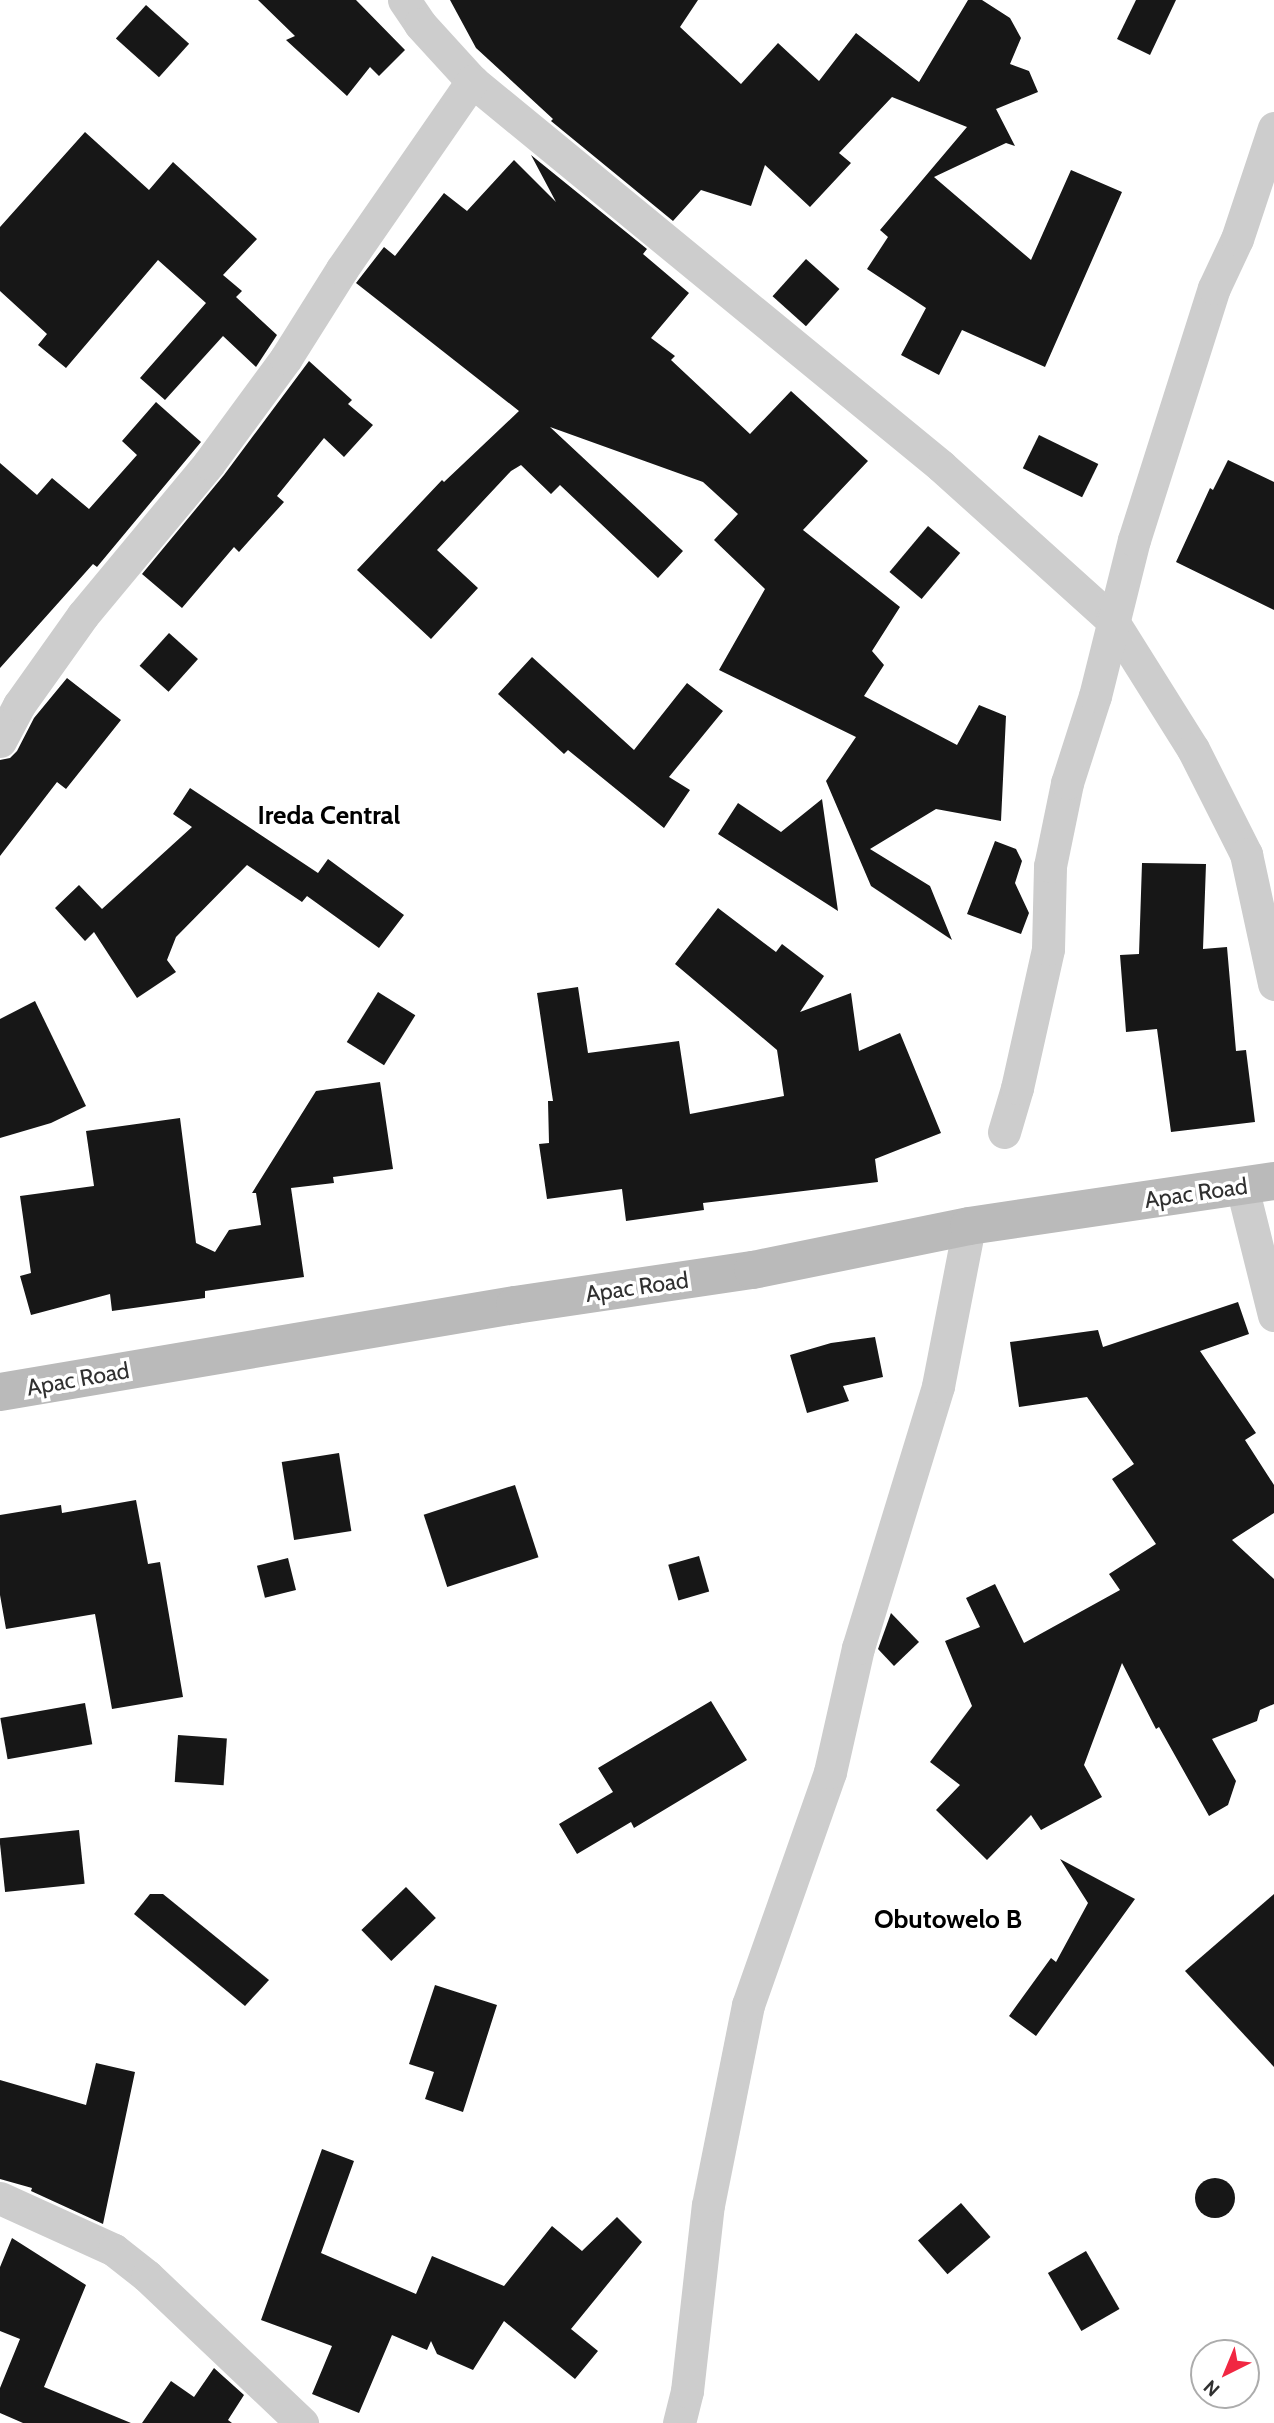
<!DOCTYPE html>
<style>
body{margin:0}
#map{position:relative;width:1274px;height:2423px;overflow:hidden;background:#fff;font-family:Cabin,sans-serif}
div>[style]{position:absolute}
.building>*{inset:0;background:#171717;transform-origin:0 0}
.round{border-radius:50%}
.minor>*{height:33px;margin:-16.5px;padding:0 16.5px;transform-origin:16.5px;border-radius:16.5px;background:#cdcdcd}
.secondary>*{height:38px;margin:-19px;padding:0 19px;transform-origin:19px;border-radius:19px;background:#bababa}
span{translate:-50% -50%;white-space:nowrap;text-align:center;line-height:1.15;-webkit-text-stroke:7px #fff;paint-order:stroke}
.street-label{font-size:23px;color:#303030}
.quarter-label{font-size:26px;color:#000;font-weight:700}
.north{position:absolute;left:1190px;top:2339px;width:70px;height:70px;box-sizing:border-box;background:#fff;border:2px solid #acacac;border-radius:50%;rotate:223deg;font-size:19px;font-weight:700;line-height:28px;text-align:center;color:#303030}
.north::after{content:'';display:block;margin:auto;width:24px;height:32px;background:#f12742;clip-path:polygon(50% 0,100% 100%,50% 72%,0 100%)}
</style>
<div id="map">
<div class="building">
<i style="clip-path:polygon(258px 0,356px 0,405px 50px,379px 76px,370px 67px,347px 96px,286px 40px,295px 36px)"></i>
<i style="clip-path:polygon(450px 0,698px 0,680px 27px,741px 84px,778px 43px,819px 81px,856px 33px,919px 82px,968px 0,982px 0,1010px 18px,1021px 38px,1010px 64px,1029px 71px,1038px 92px,996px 109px,1015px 146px,1006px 143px,934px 177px,1031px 260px,1071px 170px,1122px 192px,1045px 367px,962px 330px,939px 375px,901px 355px,926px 308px,867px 269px,888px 237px,880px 230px,967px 127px,892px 97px,839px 153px,851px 163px,810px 207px,765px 165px,751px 206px,701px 190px,673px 221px,551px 121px,553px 119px,476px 48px)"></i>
<i style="clip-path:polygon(1136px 0,1176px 0,1150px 55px,1117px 39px)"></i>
<i style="left:146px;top:5px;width:58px;height:45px;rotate:42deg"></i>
<i style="clip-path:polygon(85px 132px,149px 190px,173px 162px,257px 239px,223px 275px,242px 291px,236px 297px,277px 335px,256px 367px,223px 336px,165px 400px,140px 378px,206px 303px,158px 260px,66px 368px,38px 345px,47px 334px,0 291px,0 227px)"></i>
<i style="clip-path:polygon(531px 155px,647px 249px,643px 254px,689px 293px,651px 338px,675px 356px,671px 360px,750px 434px,791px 391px,868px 461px,803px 530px,900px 607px,872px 651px,884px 665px,864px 696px,957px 745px,979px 705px,1006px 716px,1001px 821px,936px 809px,870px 849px,930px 886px,952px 940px,871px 886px,826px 781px,856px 737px,719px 670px,765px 589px,714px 540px,738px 514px,703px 482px,550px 427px,683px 551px,658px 578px,560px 485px,551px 494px,521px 465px,511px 471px,437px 550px,478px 588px,431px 639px,357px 570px,442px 480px,444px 482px,519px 411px,356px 283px,384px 247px,395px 256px,444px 193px,467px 211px,514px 160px,556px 202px)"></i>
<i style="left:806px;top:259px;width:45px;height:50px;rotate:42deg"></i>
<i style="clip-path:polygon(309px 361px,352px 400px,348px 404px,373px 425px,344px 457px,324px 438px,277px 496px,284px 502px,239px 552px,234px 547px,182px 608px,142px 574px,224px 475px)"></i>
<i style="clip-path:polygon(156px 402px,201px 442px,97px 567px,93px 564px,0 668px,0 463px,37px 495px,52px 478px,89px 509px,137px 455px,122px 441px)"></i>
<i style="left:1039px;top:435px;width:66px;height:37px;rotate:26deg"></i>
<i style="clip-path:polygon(1228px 460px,1274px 482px,1274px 610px,1176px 562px,1210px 488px,1213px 490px)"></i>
<i style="left:928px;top:526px;width:42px;height:60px;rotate:40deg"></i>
<i style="left:169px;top:633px;width:39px;height:44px;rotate:42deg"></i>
<i style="clip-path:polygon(532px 657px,634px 750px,687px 683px,723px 711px,669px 777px,690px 790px,664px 828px,568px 750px,564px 754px,498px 694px)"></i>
<i style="clip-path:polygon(67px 678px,121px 720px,66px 789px,57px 782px,0 856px,0 760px,10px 758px,17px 751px,34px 718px)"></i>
<i style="clip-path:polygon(190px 788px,318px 873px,328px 859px,404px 915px,379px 948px,307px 896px,302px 902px,247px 865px,176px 937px,167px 960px,176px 972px,137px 998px,94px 932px,85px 941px,55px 908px,79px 885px,102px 909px,192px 827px,173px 814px)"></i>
<i style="clip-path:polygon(822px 799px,838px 911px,718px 834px,738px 803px,781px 832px)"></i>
<i style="clip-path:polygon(995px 841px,1016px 849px,1022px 861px,1015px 883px,1029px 913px,1021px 934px,967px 914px)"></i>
<i style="clip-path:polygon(1142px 863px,1206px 864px,1203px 949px,1227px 947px,1236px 1051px,1246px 1050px,1255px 1122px,1171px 1132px,1157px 1029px,1126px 1032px,1120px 955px,1139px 954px)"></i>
<i style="clip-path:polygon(718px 908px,776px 952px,782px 944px,824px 976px,800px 1012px,851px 993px,859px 1051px,900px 1033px,941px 1133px,875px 1159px,878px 1182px,703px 1203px,704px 1210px,626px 1221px,622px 1189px,547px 1199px,539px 1144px,549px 1143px,548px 1101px,553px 1101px,537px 993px,578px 987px,588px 1053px,679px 1041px,690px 1114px,784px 1096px,777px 1050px,675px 964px)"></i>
<i style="left:378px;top:992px;width:44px;height:59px;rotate:32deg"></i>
<i style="clip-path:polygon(35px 1001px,86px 1106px,51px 1123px,0 1138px,0 1019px)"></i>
<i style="clip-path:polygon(380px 1082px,393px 1169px,333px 1177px,334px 1183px,291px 1188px,304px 1277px,205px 1291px,205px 1298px,112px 1311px,110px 1294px,31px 1315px,20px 1276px,31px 1273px,20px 1196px,94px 1186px,86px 1131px,180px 1118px,196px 1243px,215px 1252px,229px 1230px,261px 1225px,256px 1193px,252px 1193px,316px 1091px)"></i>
<i style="clip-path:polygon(1238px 1302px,1249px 1334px,1200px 1351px,1256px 1433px,1245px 1440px,1274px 1485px,1274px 1513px,1232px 1540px,1274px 1579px,1274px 1704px,1260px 1710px,1257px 1721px,1212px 1739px,1236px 1781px,1228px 1805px,1209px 1816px,1159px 1727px,1156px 1729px,1122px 1663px,1084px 1765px,1102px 1797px,1041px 1830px,1031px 1815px,987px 1860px,936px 1810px,960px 1785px,930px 1762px,972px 1706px,945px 1641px,980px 1627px,966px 1598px,995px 1584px,1024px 1643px,1120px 1590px,1109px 1574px,1156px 1544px,1112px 1479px,1134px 1464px,1087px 1397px,1019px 1407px,1010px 1342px,1098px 1330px,1103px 1347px)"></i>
<i style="clip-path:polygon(875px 1337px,883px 1377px,843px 1386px,849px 1401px,807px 1413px,790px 1355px,831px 1343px)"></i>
<i style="left:339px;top:1453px;width:79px;height:58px;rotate:81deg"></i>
<i style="left:515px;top:1485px;width:76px;height:96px;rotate:72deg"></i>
<i style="clip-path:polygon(136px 1500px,148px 1564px,160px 1562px,183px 1697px,112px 1709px,95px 1614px,6px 1629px,0 1595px,0 1515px,61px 1505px,62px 1513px)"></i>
<i style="left:699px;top:1556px;width:37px;height:32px;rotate:74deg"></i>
<i style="left:288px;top:1558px;width:33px;height:32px;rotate:76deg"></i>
<i style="clip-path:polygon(891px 1613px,919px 1642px,894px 1666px,878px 1649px)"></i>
<i style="clip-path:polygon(711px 1701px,747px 1760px,634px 1828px,631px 1822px,577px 1854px,559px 1824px,613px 1792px,598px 1768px)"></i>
<i style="left:85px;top:1703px;width:42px;height:86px;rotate:80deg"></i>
<i style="left:178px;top:1735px;width:49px;height:47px;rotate:4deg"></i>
<i style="left:79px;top:1830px;width:54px;height:80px;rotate:84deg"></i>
<i style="clip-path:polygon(1060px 1859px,1135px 1899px,1036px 2036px,1009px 2016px,1051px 1958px,1056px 1962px,1088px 1903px)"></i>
<i style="left:406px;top:1887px;width:43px;height:62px;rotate:46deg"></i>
<i style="clip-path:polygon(150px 1894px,163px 1894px,269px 1980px,245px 2006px,134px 1914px)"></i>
<i style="clip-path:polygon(1274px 1894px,1274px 2067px,1185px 1971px)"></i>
<i style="clip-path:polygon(435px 1985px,497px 2005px,463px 2112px,425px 2099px,434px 2072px,409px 2064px)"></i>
<i style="clip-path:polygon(96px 2063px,135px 2072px,103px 2224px,31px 2191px,32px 2188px,0 2179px,0 2080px,86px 2105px)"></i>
<i style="clip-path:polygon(322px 2149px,354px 2161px,321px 2253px,416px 2294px,432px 2256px,504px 2286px,552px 2226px,582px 2251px,617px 2217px,642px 2242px,571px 2329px,598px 2351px,575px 2379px,504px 2321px,473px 2370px,437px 2354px,431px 2341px,427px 2350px,392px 2335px,359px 2413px,312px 2394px,332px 2346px,261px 2320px)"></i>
<i class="round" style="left:1195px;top:2178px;width:40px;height:40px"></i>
<i style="left:961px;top:2203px;width:45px;height:57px;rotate:49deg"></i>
<i style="clip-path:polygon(12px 2238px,86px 2285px,44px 2387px,131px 2423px,23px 2423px,0 2413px,0 2388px,20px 2339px,0 2331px,0 2267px)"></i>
<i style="left:1086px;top:2251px;width:67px;height:44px;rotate:60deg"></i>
<i style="clip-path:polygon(214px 2368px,244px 2395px,228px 2420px,232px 2423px,142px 2423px,171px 2381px,194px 2397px)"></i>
</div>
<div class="minor">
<i style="left:404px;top:0;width:29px;rotate:56deg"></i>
<i style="left:420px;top:24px;width:77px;rotate:47.6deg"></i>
<i style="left:472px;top:81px;width:607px;rotate:39.38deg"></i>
<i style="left:941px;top:466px;width:230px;rotate:42deg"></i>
<i style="left:1112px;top:620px;width:152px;rotate:57.9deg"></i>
<i style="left:1193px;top:749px;width:118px;rotate:63.2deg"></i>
<i style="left:1246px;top:854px;width:133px;rotate:77.8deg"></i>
<i style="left:0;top:741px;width:41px;rotate:-62.2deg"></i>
<i style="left:19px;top:705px;width:110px;rotate:-54.6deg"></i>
<i style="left:83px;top:615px;width:197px;rotate:-50.3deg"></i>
<i style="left:209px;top:463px;width:130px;rotate:-53.7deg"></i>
<i style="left:286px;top:358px;width:105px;rotate:-57.8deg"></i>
<i style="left:342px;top:269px;width:229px;rotate:-55.3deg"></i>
<i style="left:1004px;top:1132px;width:46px;rotate:-73.5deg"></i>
<i style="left:1017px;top:1088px;width:142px;rotate:-77.4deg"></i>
<i style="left:1048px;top:949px;width:83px;rotate:-88.6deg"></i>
<i style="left:1050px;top:866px;width:85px;rotate:-78.4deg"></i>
<i style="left:1067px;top:783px;width:91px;rotate:-72.2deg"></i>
<i style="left:1095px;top:696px;width:161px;rotate:-76deg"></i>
<i style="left:1134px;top:540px;width:264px;rotate:-72.4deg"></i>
<i style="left:1214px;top:288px;width:54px;rotate:-64.9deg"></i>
<i style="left:1237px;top:239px;width:117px;rotate:-71.6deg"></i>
<i style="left:1242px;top:1187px;width:132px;rotate:76deg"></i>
<i style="left:0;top:2198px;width:125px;rotate:24.5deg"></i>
<i style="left:114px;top:2250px;width:42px;rotate:38.2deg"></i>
<i style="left:147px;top:2276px;width:214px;rotate:43.5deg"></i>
<i style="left:679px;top:2423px;width:33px;rotate:-76deg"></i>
<i style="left:687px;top:2391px;width:187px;rotate:-83.6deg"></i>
<i style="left:708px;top:2205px;width:204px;rotate:-78.7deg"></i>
<i style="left:748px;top:2005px;width:247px;rotate:-70.6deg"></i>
<i style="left:830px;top:1772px;width:127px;rotate:-77.3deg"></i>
<i style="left:858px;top:1648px;width:274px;rotate:-73deg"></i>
<i style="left:938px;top:1386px;width:163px;rotate:-79deg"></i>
</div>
<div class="secondary">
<i style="left:0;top:1392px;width:522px;rotate:-9.59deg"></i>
<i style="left:515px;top:1305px;width:241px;rotate:-8.4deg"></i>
<i style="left:753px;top:1270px;width:220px;rotate:-11.5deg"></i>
<i style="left:969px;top:1226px;width:308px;rotate:-8.4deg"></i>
</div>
<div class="street-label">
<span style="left:1196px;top:1193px;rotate:-8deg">Apac Road</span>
<span style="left:637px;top:1287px;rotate:-8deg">Apac Road</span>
<span style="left:78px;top:1379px;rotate:-10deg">Apac Road</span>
</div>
<div class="quarter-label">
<span style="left:329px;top:816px">Ireda Central</span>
<span style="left:948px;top:1920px">Obutowelo B</span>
</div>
<div class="north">N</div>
</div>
